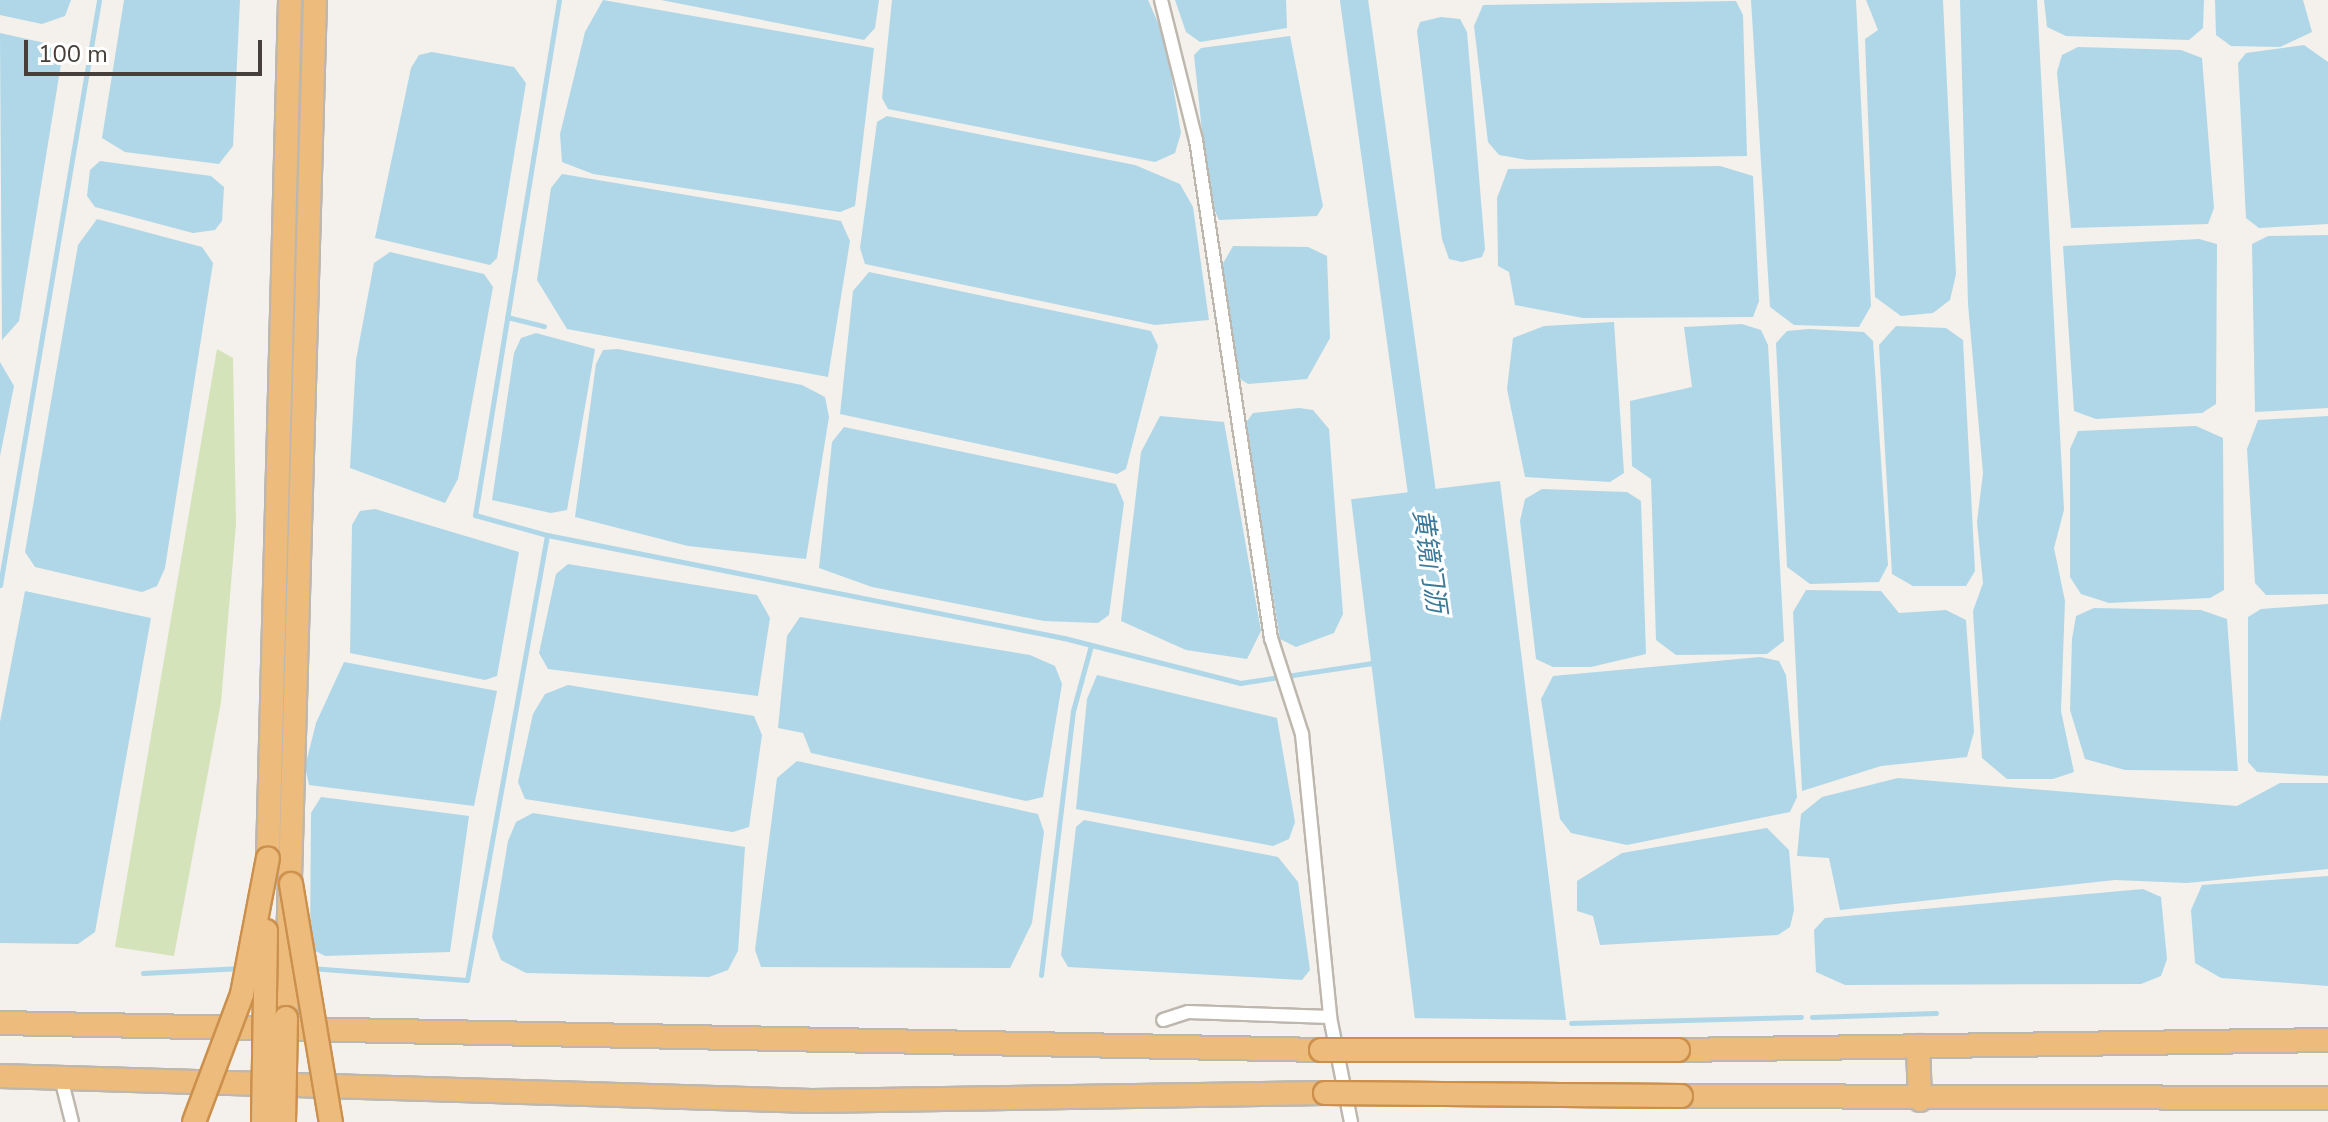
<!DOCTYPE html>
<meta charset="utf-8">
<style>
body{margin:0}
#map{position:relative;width:2328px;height:1122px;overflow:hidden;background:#f4f0eb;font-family:"Nunito Sans","Noto Sans SC",sans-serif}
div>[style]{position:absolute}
.green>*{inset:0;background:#d4e3b9}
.water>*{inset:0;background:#afd7e8;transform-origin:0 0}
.pier>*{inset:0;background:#f4f0eb}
.stream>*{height:5px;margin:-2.5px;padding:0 2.5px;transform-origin:2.5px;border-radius:2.5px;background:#afd7e8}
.river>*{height:28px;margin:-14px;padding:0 14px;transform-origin:14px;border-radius:14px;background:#afd7e8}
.roads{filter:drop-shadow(2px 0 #beb7ae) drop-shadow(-2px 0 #beb7ae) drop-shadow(0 2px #beb7ae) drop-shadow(0 -2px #beb7ae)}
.street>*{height:12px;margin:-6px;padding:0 6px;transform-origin:6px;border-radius:6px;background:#fff}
.highway>*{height:22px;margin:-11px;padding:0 11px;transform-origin:11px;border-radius:11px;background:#edbc7c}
.bridges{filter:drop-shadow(2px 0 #cc904d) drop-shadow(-2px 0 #cc904d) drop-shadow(0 2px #cc904d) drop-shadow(0 -2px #cc904d)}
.highway-bridge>*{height:22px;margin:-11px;padding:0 11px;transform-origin:11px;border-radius:11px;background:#edbc7c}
span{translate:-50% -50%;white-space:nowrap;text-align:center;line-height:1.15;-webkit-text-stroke:6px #fff;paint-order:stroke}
.water-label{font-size:26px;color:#3a7998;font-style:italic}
.scale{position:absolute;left:24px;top:40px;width:238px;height:36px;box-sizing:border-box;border:4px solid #47403a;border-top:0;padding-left:10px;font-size:24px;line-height:28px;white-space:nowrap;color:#47403a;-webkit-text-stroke:6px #fff;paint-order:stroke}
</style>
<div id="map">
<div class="green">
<i style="clip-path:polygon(217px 349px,233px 358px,236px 524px,221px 702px,174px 956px,115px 947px)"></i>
</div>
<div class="water">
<i style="clip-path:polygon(0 0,71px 0,65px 16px,42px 24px,0 15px)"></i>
<i style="clip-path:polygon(124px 0,240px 0,233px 146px,219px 164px,125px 152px,102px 138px)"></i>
<i style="clip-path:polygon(603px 0,874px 48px,855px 206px,840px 212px,593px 174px,562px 162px,560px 134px,585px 32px)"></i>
<i style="clip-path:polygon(661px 0,879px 0,875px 28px,864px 40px)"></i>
<i style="clip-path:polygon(892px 0,1148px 0,1165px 39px,1181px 133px,1175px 153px,1155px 162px,888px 109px,882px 98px)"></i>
<i style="clip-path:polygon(1175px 0,1286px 0,1287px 28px,1200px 42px,1186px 32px)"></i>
<i style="clip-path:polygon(1751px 0,1856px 0,1871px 306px,1859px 327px,1794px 325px,1770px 307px)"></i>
<i style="clip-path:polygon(1866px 0,1943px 0,1956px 274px,1950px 300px,1933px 313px,1901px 316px,1875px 297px,1865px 39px,1878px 30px)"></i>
<i style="clip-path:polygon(1960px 0,2037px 0,2064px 510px,2054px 548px,2065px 601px,2061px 711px,2074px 772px,2053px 779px,2007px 779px,1982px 758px,1973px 611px,1983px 583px,1977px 522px,1983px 473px,1968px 304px)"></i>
<i style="clip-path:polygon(2044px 0,2204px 0,2203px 28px,2189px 40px,2066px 36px,2047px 27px)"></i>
<i style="clip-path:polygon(2215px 0,2303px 0,2312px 32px,2280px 47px,2231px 46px,2216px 35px)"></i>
<i style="clip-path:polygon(1736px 1px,1743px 15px,1747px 156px,1528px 160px,1499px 155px,1488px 142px,1474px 26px,1483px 5px)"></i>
<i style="clip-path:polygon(1441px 17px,1460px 19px,1467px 32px,1485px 249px,1482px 257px,1462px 262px,1449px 259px,1442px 239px,1417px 31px,1420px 22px)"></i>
<i style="clip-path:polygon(0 33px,45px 43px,62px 58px,19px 321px,2px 340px)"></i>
<i style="clip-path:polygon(1290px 36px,1323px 206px,1317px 216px,1219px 220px,1209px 198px,1194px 55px,1201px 48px)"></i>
<i style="clip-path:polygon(2304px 45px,2328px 62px,2328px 224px,2259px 228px,2246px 218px,2238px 63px,2246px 53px)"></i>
<i style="clip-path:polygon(2078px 47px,2181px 50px,2202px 58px,2214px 208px,2208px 224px,2071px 228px,2057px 72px,2062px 55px)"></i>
<i style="clip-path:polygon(432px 52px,514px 67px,526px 83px,497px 258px,490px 265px,375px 238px,411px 68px,419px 55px)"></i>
<i style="clip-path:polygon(887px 116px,1135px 165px,1180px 184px,1193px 207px,1209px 320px,1155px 325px,865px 264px,860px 248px,877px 122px)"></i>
<i style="clip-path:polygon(100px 161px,211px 176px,224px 187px,222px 221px,215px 230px,193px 233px,95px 207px,87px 196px,90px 170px)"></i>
<i style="clip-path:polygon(1720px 166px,1753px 176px,1759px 301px,1753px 317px,1583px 318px,1515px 305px,1509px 272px,1498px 266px,1497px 198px,1508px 169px)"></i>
<i style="clip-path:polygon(562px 174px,841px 221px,850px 241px,828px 377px,567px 329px,537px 280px,551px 188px)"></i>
<i style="clip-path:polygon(97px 219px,202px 247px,213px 263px,165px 568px,157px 586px,142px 592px,35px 567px,25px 552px,78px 245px)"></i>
<i style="clip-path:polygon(2328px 235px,2328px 408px,2255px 412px,2252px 244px,2268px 236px)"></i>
<i style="clip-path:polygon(2199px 239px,2217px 244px,2216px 404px,2202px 413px,2096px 419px,2074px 411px,2063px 246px)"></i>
<i style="clip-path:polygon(1233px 246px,1308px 247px,1327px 256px,1330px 338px,1307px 379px,1248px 384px,1237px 377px,1221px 267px)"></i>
<i style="clip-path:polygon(390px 252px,484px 274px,493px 287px,458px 479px,445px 503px,350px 468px,356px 360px,374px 263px)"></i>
<i style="clip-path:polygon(869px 272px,1151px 331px,1158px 346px,1126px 469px,1117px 474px,840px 414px,853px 291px)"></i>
<i style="clip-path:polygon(1614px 322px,1624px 473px,1610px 482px,1525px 477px,1507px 389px,1513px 338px,1544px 326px)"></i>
<i style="clip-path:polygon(1742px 324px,1761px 330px,1768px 345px,1784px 641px,1767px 654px,1676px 655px,1656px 640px,1651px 479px,1632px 466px,1630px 401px,1692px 387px,1684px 327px)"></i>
<i style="clip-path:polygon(1896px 326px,1946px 328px,1963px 340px,1975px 571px,1966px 586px,1913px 586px,1892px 574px,1879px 345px)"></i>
<i style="clip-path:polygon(1809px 329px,1864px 332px,1873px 341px,1888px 565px,1879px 582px,1810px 584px,1787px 567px,1776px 343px,1787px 331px)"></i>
<i style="clip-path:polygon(536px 333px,595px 349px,567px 510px,551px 513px,492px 500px,514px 353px,521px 338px)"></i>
<i style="clip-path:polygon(618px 349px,802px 385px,825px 397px,829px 417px,806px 559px,688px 546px,575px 517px,596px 364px,603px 350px)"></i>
<i style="clip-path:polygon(0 362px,14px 386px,0 456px)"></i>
<i style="clip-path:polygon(1299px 408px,1313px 410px,1329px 429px,1343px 614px,1334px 633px,1296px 647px,1280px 639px,1245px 424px,1253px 413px)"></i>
<i style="clip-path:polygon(1160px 416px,1224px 422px,1261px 631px,1247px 659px,1186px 650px,1121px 621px,1141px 452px)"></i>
<i style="clip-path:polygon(2328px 416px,2328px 594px,2266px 595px,2255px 583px,2247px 449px,2258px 420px)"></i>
<i style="clip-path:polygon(2196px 426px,2223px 438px,2224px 590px,2210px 598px,2109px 603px,2081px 594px,2070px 577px,2070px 449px,2078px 431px)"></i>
<i style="clip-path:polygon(844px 427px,1116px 484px,1124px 503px,1109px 615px,1098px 623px,1044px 621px,872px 587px,819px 568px,832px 442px)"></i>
<i style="left:1500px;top:481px;width:646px;height:150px;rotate:83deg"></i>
<i style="clip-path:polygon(1542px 489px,1627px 492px,1641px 501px,1646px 654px,1591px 667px,1553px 667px,1536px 659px,1520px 521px,1525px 499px)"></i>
<i style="clip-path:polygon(375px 509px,519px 552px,497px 676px,485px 680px,350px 653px,352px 525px,360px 511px)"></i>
<i style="clip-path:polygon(568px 564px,757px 595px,770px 618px,758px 696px,548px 669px,539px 653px,556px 574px)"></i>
<i style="clip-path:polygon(1806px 590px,1881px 591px,1899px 613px,1946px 610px,1966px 620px,1974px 732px,1967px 757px,1881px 766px,1802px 791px,1793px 612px)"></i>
<i style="clip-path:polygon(25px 591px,151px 618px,95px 932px,78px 944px,0 943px,0 722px)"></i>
<i style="clip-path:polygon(2328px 604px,2328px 776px,2257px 772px,2248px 762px,2248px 617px,2261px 609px)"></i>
<i style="clip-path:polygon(2094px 608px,2201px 610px,2227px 619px,2238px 771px,2125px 770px,2085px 759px,2070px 710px,2072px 639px,2076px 616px)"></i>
<i style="clip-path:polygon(800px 617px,1030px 655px,1055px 666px,1062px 684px,1043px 797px,1026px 801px,811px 753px,803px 733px,778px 728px,787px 636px)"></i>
<i style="clip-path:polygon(1760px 657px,1779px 661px,1786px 675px,1797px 797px,1790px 812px,1627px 845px,1571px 833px,1560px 819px,1541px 699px,1553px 676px)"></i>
<i style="clip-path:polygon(344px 662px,497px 691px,474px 806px,309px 785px,305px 767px,316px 723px)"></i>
<i style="clip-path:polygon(1097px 675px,1277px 718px,1295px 822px,1289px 839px,1273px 846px,1076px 809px,1087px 699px)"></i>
<i style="clip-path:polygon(568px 685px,754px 716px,762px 735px,749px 827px,733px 832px,525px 799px,518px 782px,533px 714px,545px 694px)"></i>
<i style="clip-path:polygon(797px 761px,1038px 814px,1044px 832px,1032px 923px,1010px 968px,761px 967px,755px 950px,777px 778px)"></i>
<i style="clip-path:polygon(1898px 778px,2237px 806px,2280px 783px,2328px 783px,2328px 869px,2187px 883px,2115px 880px,1840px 910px,1829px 858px,1797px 856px,1801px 814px,1822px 797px)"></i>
<i style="clip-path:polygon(321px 797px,469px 816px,450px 952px,325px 956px,310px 948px,311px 813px)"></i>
<i style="clip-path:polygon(533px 813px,745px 847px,738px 951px,728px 970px,709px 977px,526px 973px,501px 960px,492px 937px,508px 841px,516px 822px)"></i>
<i style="clip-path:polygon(1084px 820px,1278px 857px,1298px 882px,1310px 970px,1302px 980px,1068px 967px,1061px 955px,1076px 827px)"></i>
<i style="clip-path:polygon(1767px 828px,1789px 850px,1794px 910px,1790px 927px,1778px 935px,1600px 945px,1593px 916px,1577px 911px,1577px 881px,1622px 853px)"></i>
<i style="clip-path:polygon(2328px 876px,2328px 986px,2221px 978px,2195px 963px,2191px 910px,2202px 885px)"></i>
<i style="clip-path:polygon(2143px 889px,2161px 897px,2167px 959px,2161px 976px,2141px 984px,1845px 985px,1816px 972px,1814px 930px,1825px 918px)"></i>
</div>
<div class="pier">
<i style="clip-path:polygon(1402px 1018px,1573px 1020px,1586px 1122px,1413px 1122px)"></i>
</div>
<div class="stream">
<i style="left:559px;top:0;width:522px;rotate:99.26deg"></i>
<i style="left:475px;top:515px;width:75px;rotate:15.5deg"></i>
<i style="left:547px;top:535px;width:527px;rotate:11.27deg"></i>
<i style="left:1064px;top:638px;width:182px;rotate:14.3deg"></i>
<i style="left:1240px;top:683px;width:134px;rotate:-8.6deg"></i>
<i style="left:507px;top:317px;width:38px;rotate:14deg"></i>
<i style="left:0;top:585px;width:593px;rotate:-80.39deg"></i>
<i style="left:311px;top:968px;width:156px;rotate:4.4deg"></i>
<i style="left:467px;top:980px;width:452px;rotate:-79.8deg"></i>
<i style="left:143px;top:973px;width:99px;rotate:-2.9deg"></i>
<i style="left:1041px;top:975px;width:266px;rotate:-83.1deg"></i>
<i style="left:1073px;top:711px;width:68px;rotate:-74.7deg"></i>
<i style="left:1812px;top:1017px;width:124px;rotate:-1.8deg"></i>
<i style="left:1571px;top:1023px;width:230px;rotate:-1.5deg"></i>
</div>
<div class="river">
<i style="left:1354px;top:0;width:527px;rotate:82.15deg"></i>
</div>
<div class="roads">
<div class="street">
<i style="left:1161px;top:0;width:144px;rotate:76deg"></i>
<i style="left:1196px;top:140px;width:504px;rotate:81.44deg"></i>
<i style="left:1271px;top:638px;width:101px;rotate:72.1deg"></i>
<i style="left:1302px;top:734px;width:284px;rotate:84.3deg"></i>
<i style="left:1330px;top:1017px;width:142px;rotate:-178deg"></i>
<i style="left:1188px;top:1012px;width:26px;rotate:162deg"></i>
<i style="left:1330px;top:1017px;width:107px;rotate:78.7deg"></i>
<i style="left:61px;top:1078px;width:45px;rotate:76deg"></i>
</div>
<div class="highway">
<i style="left:268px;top:858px;width:858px;rotate:-88.53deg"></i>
<i style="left:286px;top:1018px;width:1018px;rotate:-88.37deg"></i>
<i style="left:0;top:1023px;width:1321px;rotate:1.17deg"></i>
<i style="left:1918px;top:1046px;width:54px;rotate:87.9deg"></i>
<i style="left:1678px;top:1050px;width:650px;rotate:-0.88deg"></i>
<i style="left:0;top:1076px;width:812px;rotate:1.76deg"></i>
<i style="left:812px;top:1101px;width:513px;rotate:-0.89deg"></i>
<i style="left:1681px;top:1096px;width:647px;rotate:0.18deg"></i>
</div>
</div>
<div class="bridges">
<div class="highway-bridge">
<i style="left:291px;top:884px;width:241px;rotate:80.5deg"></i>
<i style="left:1321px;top:1050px;width:357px"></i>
<i style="left:1325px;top:1093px;width:356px;rotate:0.5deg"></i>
<i style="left:194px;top:1122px;width:137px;rotate:-69.4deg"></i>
<i style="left:242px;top:994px;width:138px;rotate:-79.2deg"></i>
<i style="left:263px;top:1122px;width:191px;rotate:-89.1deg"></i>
<i style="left:284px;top:1122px;width:104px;rotate:-88.9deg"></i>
</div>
</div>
<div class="water-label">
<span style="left:1429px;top:561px;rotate:82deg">黄镜门沥</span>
</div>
<div class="scale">100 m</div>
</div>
